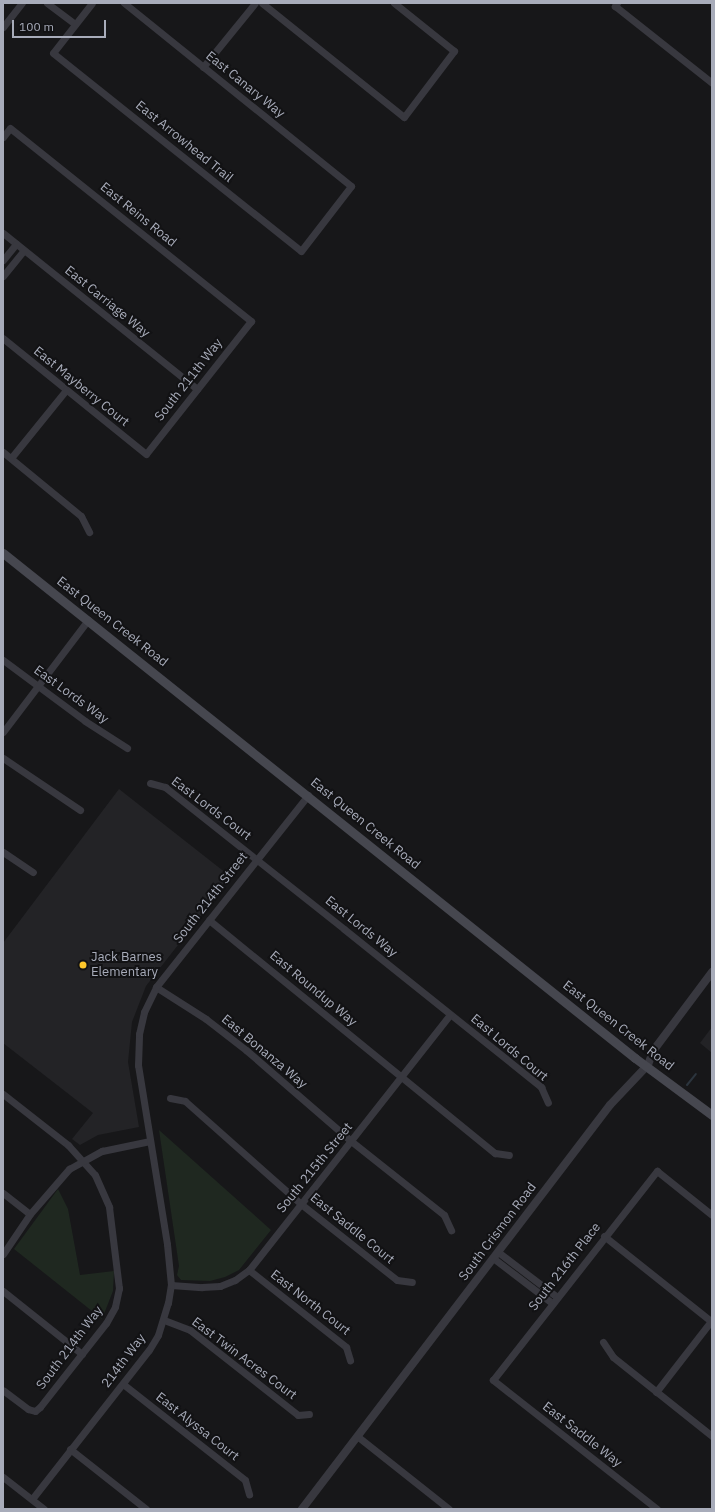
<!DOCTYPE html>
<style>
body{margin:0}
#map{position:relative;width:715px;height:1512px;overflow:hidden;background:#171719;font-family:"IBM Plex Sans",sans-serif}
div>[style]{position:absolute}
.built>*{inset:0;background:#232326}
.green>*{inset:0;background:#1f2820}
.stream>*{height:2px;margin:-1px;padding:0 1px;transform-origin:1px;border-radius:1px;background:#2c353e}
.minor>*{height:7px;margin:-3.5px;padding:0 3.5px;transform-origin:3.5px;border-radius:3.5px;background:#38383f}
.tertiary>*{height:8px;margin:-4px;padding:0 4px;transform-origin:4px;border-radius:4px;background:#38383f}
.secondary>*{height:9px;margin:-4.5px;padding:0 4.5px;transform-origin:4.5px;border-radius:4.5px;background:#46474f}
.dots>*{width:11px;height:11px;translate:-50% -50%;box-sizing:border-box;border:2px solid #121214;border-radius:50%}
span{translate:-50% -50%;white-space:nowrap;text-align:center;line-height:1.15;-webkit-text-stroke:4px #121214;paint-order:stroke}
.street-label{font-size:13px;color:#a8acba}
.poi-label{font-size:13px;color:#a8acba}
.left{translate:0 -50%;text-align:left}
.frame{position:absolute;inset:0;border:4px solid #a8acba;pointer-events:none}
.scale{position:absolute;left:12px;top:20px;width:94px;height:18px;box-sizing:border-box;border:2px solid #a8acba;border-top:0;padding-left:5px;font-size:12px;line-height:14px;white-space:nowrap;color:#a8acba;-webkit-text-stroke:3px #121214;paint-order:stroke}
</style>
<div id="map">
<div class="built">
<i style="clip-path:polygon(119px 789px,231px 877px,146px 986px,132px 1022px,128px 1062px,139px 1127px,98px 1135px,80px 1145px,72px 1139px,93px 1113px,3px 1043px,3px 943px)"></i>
<i style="clip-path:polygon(712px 1027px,712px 1053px,700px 1043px)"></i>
</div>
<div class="green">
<i style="clip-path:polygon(159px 1130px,271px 1230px,239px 1270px,225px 1277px,210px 1281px,181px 1280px,177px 1275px,179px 1266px)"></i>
<i style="clip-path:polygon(58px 1189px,68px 1209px,80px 1275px,114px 1271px,113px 1291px,102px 1319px,14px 1249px)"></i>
</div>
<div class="stream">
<i style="left:687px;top:1085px;width:14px;rotate:-51deg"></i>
</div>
<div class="minor">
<i style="left:47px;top:3px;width:35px;rotate:37deg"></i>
<i style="left:92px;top:3px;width:63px;rotate:128deg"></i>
<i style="left:53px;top:53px;width:317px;rotate:38.6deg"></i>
<i style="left:301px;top:251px;width:82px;rotate:-52.4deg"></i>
<i style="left:351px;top:186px;width:292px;rotate:-141.1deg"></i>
<i style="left:262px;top:3px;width:182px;rotate:38.8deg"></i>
<i style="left:404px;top:117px;width:83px;rotate:-52.9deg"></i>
<i style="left:454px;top:51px;width:77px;rotate:-141.3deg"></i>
<i style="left:617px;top:3px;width:4px;rotate:124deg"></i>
<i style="left:615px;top:6px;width:124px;rotate:38.4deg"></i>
<i style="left:3px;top:27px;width:31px;rotate:-52deg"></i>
<i style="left:203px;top:67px;width:82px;rotate:-50.9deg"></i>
<i style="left:3px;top:137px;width:11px;rotate:-52deg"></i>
<i style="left:10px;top:128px;width:309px;rotate:38.7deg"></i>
<i style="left:251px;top:321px;width:169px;rotate:128.3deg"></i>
<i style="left:146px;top:454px;width:184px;rotate:-141deg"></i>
<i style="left:3px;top:233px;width:249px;rotate:38.8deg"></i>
<i style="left:3px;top:260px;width:21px;rotate:-51deg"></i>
<i style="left:3px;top:276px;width:33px;rotate:-51deg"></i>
<i style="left:3px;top:452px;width:101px;rotate:39.4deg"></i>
<i style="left:81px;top:516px;width:18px;rotate:63deg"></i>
<i style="left:11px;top:458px;width:87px;rotate:-51deg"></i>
<i style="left:3px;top:660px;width:102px;rotate:36.6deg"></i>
<i style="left:85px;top:721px;width:50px;rotate:32.7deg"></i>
<i style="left:3px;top:732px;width:141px;rotate:-52.8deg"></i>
<i style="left:3px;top:758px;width:93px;rotate:34deg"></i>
<i style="left:150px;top:783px;width:16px;rotate:15deg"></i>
<i style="left:165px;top:787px;width:228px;rotate:38.4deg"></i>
<i style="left:344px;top:929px;width:253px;rotate:38.7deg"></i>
<i style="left:541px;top:1087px;width:17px;rotate:66deg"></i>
<i style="left:3px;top:852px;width:36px;rotate:34deg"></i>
<i style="left:209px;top:920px;width:369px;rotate:39.2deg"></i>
<i style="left:495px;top:1153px;width:14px;rotate:8deg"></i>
<i style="left:156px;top:987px;width:59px;rotate:32.6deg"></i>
<i style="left:206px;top:1019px;width:51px;rotate:37.8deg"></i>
<i style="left:246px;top:1050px;width:139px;rotate:40.9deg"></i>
<i style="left:351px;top:1141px;width:119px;rotate:38.5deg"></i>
<i style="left:444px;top:1215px;width:17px;rotate:65deg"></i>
<i style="left:3px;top:1094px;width:83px;rotate:38.1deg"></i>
<i style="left:68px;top:1145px;width:40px;rotate:48deg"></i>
<i style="left:95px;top:1175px;width:35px;rotate:66deg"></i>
<i style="left:109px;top:1207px;width:82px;rotate:83deg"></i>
<i style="left:119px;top:1288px;width:19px;rotate:102deg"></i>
<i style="left:115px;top:1307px;width:18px;rotate:119deg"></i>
<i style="left:106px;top:1323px;width:107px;rotate:128.2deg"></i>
<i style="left:40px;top:1407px;width:6px;rotate:141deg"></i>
<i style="left:35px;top:1411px;width:7px;rotate:-164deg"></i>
<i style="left:28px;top:1409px;width:31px;rotate:-143deg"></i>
<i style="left:170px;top:1098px;width:15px;rotate:11deg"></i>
<i style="left:185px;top:1101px;width:155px;rotate:41.6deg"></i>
<i style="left:301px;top:1204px;width:122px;rotate:38.4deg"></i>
<i style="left:397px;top:1280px;width:15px;rotate:8deg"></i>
<i style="left:3px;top:1193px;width:34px;rotate:38deg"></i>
<i style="left:604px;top:1236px;width:138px;rotate:38.5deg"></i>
<i style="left:498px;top:1252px;width:74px;rotate:37.3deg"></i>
<i style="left:3px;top:1254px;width:48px;rotate:-56deg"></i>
<i style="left:30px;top:1214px;width:60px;rotate:-49.1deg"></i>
<i style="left:69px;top:1169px;width:38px;rotate:-29deg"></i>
<i style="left:102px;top:1151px;width:49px;rotate:-11.8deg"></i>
<i style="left:493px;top:1258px;width:74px;rotate:37.3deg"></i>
<i style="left:249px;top:1270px;width:124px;rotate:38.4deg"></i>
<i style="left:346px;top:1347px;width:14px;rotate:73deg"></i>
<i style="left:171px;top:1285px;width:31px;rotate:4deg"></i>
<i style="left:202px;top:1287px;width:18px;rotate:-3deg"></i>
<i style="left:220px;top:1286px;width:16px;rotate:-22deg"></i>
<i style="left:235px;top:1280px;width:17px;rotate:-36deg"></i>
<i style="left:249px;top:1270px;width:325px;rotate:-51.8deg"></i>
<i style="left:3px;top:1291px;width:101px;rotate:38.6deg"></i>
<i style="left:164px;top:1320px;width:28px;rotate:21deg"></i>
<i style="left:190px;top:1330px;width:137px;rotate:38.2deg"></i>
<i style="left:298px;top:1415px;width:11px;rotate:-5deg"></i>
<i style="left:603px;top:1342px;width:18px;rotate:56deg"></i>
<i style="left:613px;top:1357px;width:127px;rotate:38.6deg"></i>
<i style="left:123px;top:1384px;width:155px;rotate:38.2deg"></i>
<i style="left:245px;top:1480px;width:15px;rotate:74deg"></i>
<i style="left:656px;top:1392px;width:90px;rotate:-52.2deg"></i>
<i style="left:357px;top:1436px;width:117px;rotate:38.4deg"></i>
<i style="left:70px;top:1449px;width:97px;rotate:38.3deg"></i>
<i style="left:3px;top:1477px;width:52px;rotate:38deg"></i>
<i style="left:32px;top:1499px;width:189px;rotate:-51.9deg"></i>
<i style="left:149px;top:1350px;width:17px;rotate:-59deg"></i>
<i style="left:158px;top:1335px;width:34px;rotate:-73deg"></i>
<i style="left:168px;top:1303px;width:18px;rotate:-81deg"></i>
<i style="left:171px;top:1285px;width:41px;rotate:-95.6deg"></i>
<i style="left:167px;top:1244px;width:181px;rotate:-99.2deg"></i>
<i style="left:138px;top:1065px;width:31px;rotate:-88deg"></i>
<i style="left:139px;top:1034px;width:23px;rotate:-77deg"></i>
<i style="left:144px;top:1012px;width:28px;rotate:-64deg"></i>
<i style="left:156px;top:987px;width:245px;rotate:-51.6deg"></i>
<i style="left:657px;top:1509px;width:209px;rotate:-141.8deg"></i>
<i style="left:493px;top:1380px;width:266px;rotate:-51.9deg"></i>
<i style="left:657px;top:1171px;width:70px;rotate:38.7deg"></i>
</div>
<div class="tertiary">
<i style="left:302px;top:1509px;width:508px;rotate:-52.68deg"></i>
<i style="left:610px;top:1105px;width:55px;rotate:-46.5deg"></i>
<i style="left:648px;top:1065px;width:15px;rotate:-70deg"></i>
<i style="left:653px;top:1051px;width:99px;rotate:-53.2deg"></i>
</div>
<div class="secondary">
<i style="left:3px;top:553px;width:809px;rotate:38.63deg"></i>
<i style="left:635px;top:1058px;width:96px;rotate:36.5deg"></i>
</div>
<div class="dots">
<i style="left:83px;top:965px;background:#fdc72b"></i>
</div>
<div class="street-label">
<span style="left:245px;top:85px;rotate:39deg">East Canary Way</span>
<span style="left:184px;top:142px;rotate:39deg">East Arrowhead Trail</span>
<span style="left:138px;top:215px;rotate:39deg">East Reins Road</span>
<span style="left:107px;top:302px;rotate:39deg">East Carriage Way</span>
<span style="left:189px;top:380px;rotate:-52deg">South 211th Way</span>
<span style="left:81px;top:387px;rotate:39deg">East Mayberry Court</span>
<span style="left:112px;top:622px;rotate:38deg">East Queen Creek Road</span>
<span style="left:71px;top:695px;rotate:36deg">East Lords Way</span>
<span style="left:211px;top:809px;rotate:37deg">East Lords Court</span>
<span style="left:365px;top:824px;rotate:39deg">East Queen Creek Road</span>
<span style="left:211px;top:898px;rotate:-52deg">South 214th Street</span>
<span style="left:361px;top:927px;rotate:39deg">East Lords Way</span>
<span style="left:313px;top:989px;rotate:40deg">East Roundup Way</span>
<span style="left:618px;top:1026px;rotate:38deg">East Queen Creek Road</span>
<span style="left:509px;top:1048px;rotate:40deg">East Lords Court</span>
<span style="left:264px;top:1052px;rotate:40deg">East Bonanza Way</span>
<span style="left:315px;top:1168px;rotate:-51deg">South 215th Street</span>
<span style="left:352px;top:1229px;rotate:39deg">East Saddle Court</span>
<span style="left:498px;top:1232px;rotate:-53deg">South Crismon Road</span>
<span style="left:565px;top:1267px;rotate:-52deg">South 216th Place</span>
<span style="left:310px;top:1303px;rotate:38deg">East North Court</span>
<span style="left:70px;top:1348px;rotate:-53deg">South 214th Way</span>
<span style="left:244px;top:1359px;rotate:37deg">East Twin Acres Court</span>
<span style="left:124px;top:1361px;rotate:-53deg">214th Way</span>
<span style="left:197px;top:1427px;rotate:38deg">East Alyssa Court</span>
<span style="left:582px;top:1435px;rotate:38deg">East Saddle Way</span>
</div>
<div class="poi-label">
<span class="left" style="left:91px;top:965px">Jack Barnes<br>Elementary</span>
</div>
<div class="frame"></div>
<div class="scale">100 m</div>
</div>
